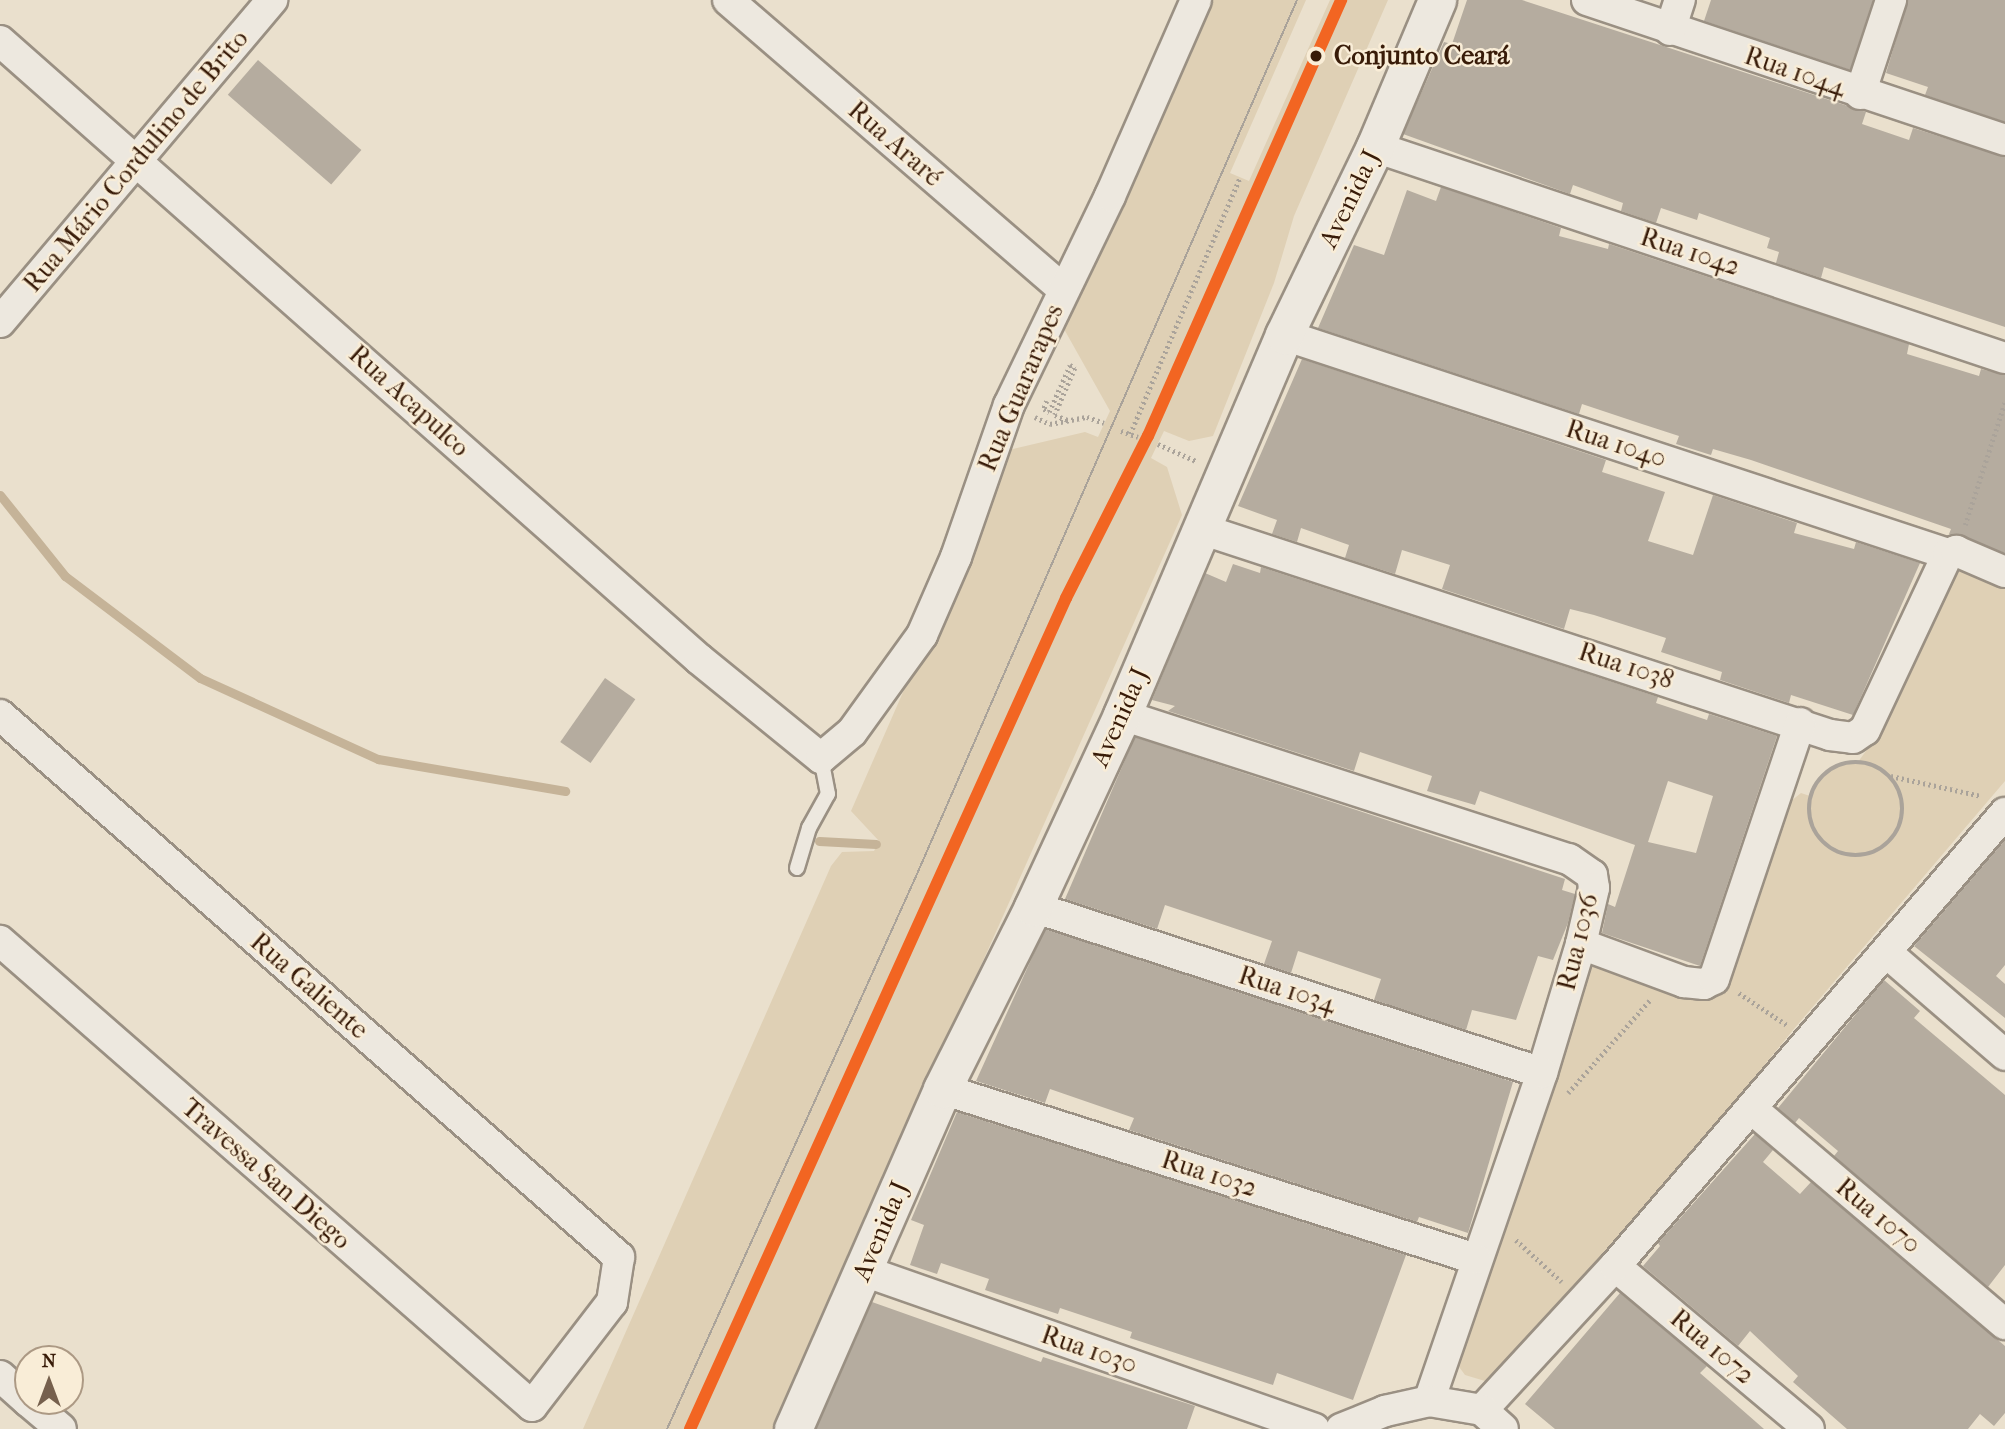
<!DOCTYPE html>
<meta charset="utf-8">
<style>
body{margin:0}
#map{position:relative;width:2005px;height:1429px;overflow:hidden;background:#eae0cd;font-family:"IM FELL French Canon",serif}
div>[style]{position:absolute}
.green>*{inset:0;background:#dfd0b5}
.stream>*{height:9px;margin:-4.5px;padding:0 4.5px;transform-origin:4.5px;border-radius:4.5px;background:#c5b398}
.building>*{inset:0;background:#b5ac9f;transform-origin:0 0}
.path>*{height:4.5px;margin-top:-2.25px;transform-origin:0;background:repeating-linear-gradient(90deg,#aaa39a 0 2px,transparent 0 5.5px)}
.path>.ring{margin:-2.25px;padding:0;box-sizing:content-box;background:none;border:4.5px solid #aaa39a;border-radius:50%}
.roads{filter:drop-shadow(2px 0 #9a9083) drop-shadow(-2px 0 #9a9083) drop-shadow(0 2px #9a9083) drop-shadow(0 -2px #9a9083)}
.service>*{height:14px;margin:-7px;padding:0 7px;transform-origin:7px;border-radius:7px;background:#ede8df}
.minor>*{height:30px;margin:-15px;padding:0 15px;transform-origin:15px;border-radius:15px;background:#ede8df}
.tertiary>*{height:37px;margin:-18.5px;padding:0 18.5px;transform-origin:18.5px;border-radius:18.5px;background:#ede8df}
.tram>*{height:2px;margin:-1px;padding:0 1px;transform-origin:1px;border-radius:1px;background:#aaa39a}
.rail-1>*{height:12px;margin:-6px;padding:0 6px;transform-origin:6px;border-radius:6px;background:#f26522}
.dots>*{width:19px;height:19px;translate:-50% -50%;box-sizing:border-box;border:4px solid #f9edd7;border-radius:50%}
span{translate:-50% -50%;white-space:nowrap;text-align:center;line-height:1.15;-webkit-text-stroke:5px #f9edd7;paint-order:stroke}
.stop-label{font-size:26px;color:#381b08;font-weight:700}
.left{translate:0 -50%;text-align:left}
.street-label{font-size:26px;color:#381b08}
.north{position:absolute;left:14px;top:1345px;width:70px;height:70px;box-sizing:border-box;background:#f9edd7;border:2px solid #ac9984;border-radius:50%;rotate:0deg;font-size:19px;font-weight:700;line-height:28px;text-align:center;color:#381b08}
.north::after{content:'';display:block;margin:auto;width:24px;height:32px;background:#76604d;clip-path:polygon(50% 0,100% 100%,50% 72%,0 100%)}
</style>
<div id="map">
<div class="green">
<i style="clip-path:polygon(1208px 0,1306px 0,1230px 173px,1249px 181px,1330px 0,1388px 0,1294px 216px,1274px 283px,1213px 436px,1189px 441px,1164px 431px,1151px 458px,1167px 467px,1182px 515px,774px 1429px,583px 1429px,831px 866px,842px 852px,874px 851px,879px 841px,851px 811px,1009px 450px,1085px 432px,1098px 437px,1110px 411px,1064px 329px)"></i>
<i style="clip-path:polygon(1963px 566px,2005px 584px,2005px 781px,1793px 1030px,1577px 1296px,1495px 1384px,1465px 1375px,1454px 1360px,1588px 962px,1706px 997px,1776px 813px,1801px 793px,1810px 796px,1821px 778px,1838px 765px,1858px 762px,1871px 744px,1945px 573px)"></i>
</div>
<div class="stream">
<i style="left:0;top:495px;width:104px;rotate:51.3deg"></i>
<i style="left:65px;top:576px;width:169px;rotate:37.1deg"></i>
<i style="left:200px;top:678px;width:196px;rotate:24.5deg"></i>
<i style="left:378px;top:759px;width:190px;rotate:9.7deg"></i>
<i style="left:819px;top:841px;width:57px;rotate:3deg"></i>
</div>
<div class="building">
<i style="clip-path:polygon(1467px 0,1522px 0,1866px 112px,1862px 124px,1909px 140px,1913px 128px,2005px 157px,2005px 327px,1824px 267px,1821px 278px,1776px 263px,1779px 252px,1767px 248px,1770px 238px,1699px 213px,1697px 220px,1661px 208px,1656px 223px,1621px 211px,1623px 203px,1573px 185px,1570px 194px,1403px 134px,1444px 42px,1452px 44px)"></i>
<i style="clip-path:polygon(1711px 0,1873px 0,1850px 70px,1704px 21px)"></i>
<i style="clip-path:polygon(1908px 0,2005px 0,2005px 122px,1925px 95px,1928px 87px,1886px 73px)"></i>
<i style="left:258px;top:60px;width:137px;height:46px;rotate:41deg"></i>
<i style="clip-path:polygon(1441px 187px,1561px 228px,1559px 236px,1608px 249px,1609px 244px,1909px 344px,1907px 354px,1979px 376px,1981px 369px,2005px 375px,2005px 553px,1949px 534px,1951px 529px,1751px 460px,1713px 449px,1711px 455px,1676px 444px,1679px 436px,1642px 424px,1582px 404px,1579px 414px,1318px 328px,1354px 245px,1384px 255px,1407px 190px,1436px 201px)"></i>
<i style="clip-path:polygon(1302px 359px,1606px 460px,1602px 472px,1665px 492px,1648px 541px,1693px 555px,1713px 495px,1797px 523px,1794px 533px,1854px 549px,1856px 542px,1920px 563px,1853px 715px,1791px 695px,1789px 703px,1720px 680px,1722px 672px,1661px 652px,1666px 638px,1594px 615px,1570px 609px,1564px 629px,1442px 589px,1450px 565px,1402px 550px,1395px 574px,1345px 558px,1349px 545px,1301px 528px,1297px 542px,1272px 534px,1277px 520px,1238px 506px)"></i>
<i style="clip-path:polygon(evenodd,1233px 564px,1260px 573px,1261px 567px,1658px 697px,1656px 703px,1707px 720px,1709px 714px,1777px 736px,1700px 966px,1602px 933px,1608px 904px,1615px 907px,1635px 845px,1480px 791px,1475px 805px,1427px 791px,1432px 776px,1360px 752px,1354px 771px,1168px 711px,1175px 706px,1152px 700px,1205px 573px,1226px 582px,1233px 564px,1668px 781px,1713px 796px,1696px 853px,1648px 842px,1668px 781px)"></i>
<i style="left:605px;top:678px;width:37px;height:78px;rotate:35deg"></i>
<i style="clip-path:polygon(1135px 737px,1565px 879px,1562px 890px,1575px 894px,1568px 923px,1553px 960px,1538px 956px,1516px 1020px,1472px 1010px,1466px 1030px,1374px 1000px,1381px 979px,1298px 951px,1291px 973px,1264px 964px,1272px 941px,1201px 917px,1165px 905px,1157px 929px,1065px 899px)"></i>
<i style="clip-path:polygon(2005px 840px,2005px 965px,1996px 976px,2005px 984px,2005px 1018px,1914px 946px)"></i>
<i style="clip-path:polygon(1045px 929px,1513px 1082px,1468px 1233px,1419px 1217px,1417px 1222px,1129px 1130px,1134px 1118px,1050px 1089px,1045px 1103px,976px 1081px)"></i>
<i style="clip-path:polygon(1884px 980px,1920px 1011px,1914px 1018px,2005px 1095px,2005px 1265px,1988px 1287px,1834px 1156px,1838px 1151px,1799px 1118px,1795px 1123px,1778px 1108px)"></i>
<i style="clip-path:polygon(957px 1112px,1406px 1255px,1353px 1400px,1277px 1373px,1273px 1385px,1130px 1338px,1132px 1332px,1060px 1308px,1058px 1314px,1006px 1297px,985px 1290px,989px 1279px,941px 1263px,937px 1274px,910px 1265px,924px 1225px,911px 1220px)"></i>
<i style="clip-path:polygon(1755px 1134px,1773px 1150px,1763px 1162px,1800px 1194px,1811px 1182px,2005px 1346px,2005px 1413px,1994px 1426px,1980px 1414px,1968px 1429px,1847px 1429px,1793px 1382px,1798px 1376px,1750px 1331px,1738px 1346px,1643px 1266px,1660px 1246px,1658px 1243px)"></i>
<i style="clip-path:polygon(1620px 1293px,1707px 1366px,1700px 1373px,1764px 1429px,1555px 1429px,1525px 1404px)"></i>
<i style="clip-path:polygon(872px 1302px,1041px 1362px,1043px 1357px,1195px 1406px,1187px 1429px,816px 1429px)"></i>
</div>
<div class="path">
<i style="left:1047px;top:401px;width:9px;rotate:111deg"></i>
<i style="left:1044px;top:409px;width:6px;rotate:31deg"></i>
<i style="left:1049px;top:412px;width:51px;rotate:-65.9deg"></i>
<i style="left:1070px;top:365px;width:6px;rotate:31deg"></i>
<i style="left:1075px;top:368px;width:51px;rotate:113.1deg"></i>
<i style="left:1055px;top:415px;width:14px;rotate:21deg"></i>
<i style="left:1035px;top:417px;width:17px;rotate:25deg"></i>
<i style="left:1050px;top:424px;width:38px;rotate:-11deg"></i>
<i style="left:1087px;top:417px;width:18px;rotate:19deg"></i>
<i style="left:1121px;top:431px;width:18px;rotate:19deg"></i>
<i style="left:1130px;top:434px;width:280px;rotate:-66.8deg"></i>
<i style="left:1158px;top:444px;width:42px;rotate:24.1deg"></i>
<i style="left:1965px;top:525px;width:129px;rotate:-72deg"></i>
<i class="ring" style="left:1809px;top:762px;width:89.5px;height:89.5px"></i>
<i style="left:1891px;top:776px;width:92px;rotate:12.5deg"></i>
<i style="left:1739px;top:993px;width:58px;rotate:33.7deg"></i>
<i style="left:1568px;top:1093px;width:124px;rotate:-48.6deg"></i>
<i style="left:1516px;top:1240px;width:62px;rotate:42.4deg"></i>
</div>
<div class="roads">
<div class="service">
<i style="left:797px;top:868px;width:42px;rotate:-73.3deg"></i>
<i style="left:809px;top:828px;width:39px;rotate:-61deg"></i>
<i style="left:828px;top:794px;width:37px;rotate:-101deg"></i>
</div>
<div class="minor">
<i style="left:728px;top:0;width:442px;rotate:40.8deg"></i>
<i style="left:1587px;top:0;width:441px;rotate:18.5deg"></i>
<i style="left:1670px;top:30px;width:32px;rotate:-72deg"></i>
<i style="left:0;top:41px;width:933px;rotate:41.48deg"></i>
<i style="left:699px;top:659px;width:157px;rotate:39.1deg"></i>
<i style="left:821px;top:758px;width:40px;rotate:-40deg"></i>
<i style="left:852px;top:732px;width:120px;rotate:-54.2deg"></i>
<i style="left:922px;top:635px;width:85px;rotate:-66.4deg"></i>
<i style="left:956px;top:557px;width:161px;rotate:-70.8deg"></i>
<i style="left:1009px;top:405px;width:232px;rotate:-64.2deg"></i>
<i style="left:1110px;top:196px;width:214px;rotate:-66.3deg"></i>
<i style="left:1860px;top:94px;width:99px;rotate:-71.7deg"></i>
<i style="left:1375px;top:147px;width:664px;rotate:18.52deg"></i>
<i style="left:0;top:322px;width:422px;rotate:-49.8deg"></i>
<i style="left:1284px;top:335px;width:699px;rotate:18.25deg"></i>
<i style="left:1201px;top:529px;width:662px;rotate:18.13deg"></i>
<i style="left:1830px;top:735px;width:23px;rotate:7deg"></i>
<i style="left:1853px;top:738px;width:14px;rotate:-34deg"></i>
<i style="left:1865px;top:730px;width:195px;rotate:-64.8deg"></i>
<i style="left:1948px;top:554px;width:9px;rotate:-21deg"></i>
<i style="left:1956px;top:551px;width:53px;rotate:23.2deg"></i>
<i style="left:0;top:715px;width:823px;rotate:41.21deg"></i>
<i style="left:619px;top:1257px;width:46px;rotate:98.8deg"></i>
<i style="left:612px;top:1302px;width:131px;rotate:127.6deg"></i>
<i style="left:532px;top:1406px;width:707px;rotate:-138.84deg"></i>
<i style="left:1122px;top:715px;width:470px;rotate:17.9deg"></i>
<i style="left:1569px;top:859px;width:28px;rotate:35deg"></i>
<i style="left:1592px;top:875px;width:13px;rotate:81deg"></i>
<i style="left:1594px;top:888px;width:57px;rotate:103.1deg"></i>
<i style="left:1581px;top:944px;width:135px;rotate:106.8deg"></i>
<i style="left:1542px;top:1073px;width:347px;rotate:109deg"></i>
<i style="left:1033px;top:907px;width:535px;rotate:18.06deg"></i>
<i style="left:1581px;top:944px;width:110px;rotate:20.3deg"></i>
<i style="left:1684px;top:982px;width:20px;rotate:6deg"></i>
<i style="left:1704px;top:984px;width:11px;rotate:-27deg"></i>
<i style="left:1714px;top:979px;width:270px;rotate:-71.4deg"></i>
<i style="left:1887px;top:953px;width:156px;rotate:40.8deg"></i>
<i style="left:942px;top:1089px;width:560px;rotate:17.66deg"></i>
<i style="left:1752px;top:1109px;width:332px;rotate:40.4deg"></i>
<i style="left:1615px;top:1266px;width:253px;rotate:40deg"></i>
<i style="left:864px;top:1271px;width:477px;rotate:19.3deg"></i>
<i style="left:0;top:1376px;width:38px;rotate:42deg"></i>
<i style="left:28px;top:1401px;width:43px;rotate:40.3deg"></i>
<i style="left:1482px;top:1410px;width:196px;rotate:-47.3deg"></i>
<i style="left:1615px;top:1266px;width:598px;rotate:-49.27deg"></i>
<i style="left:1341px;top:1429px;width:48px;rotate:-22.2deg"></i>
<i style="left:1385px;top:1411px;width:45px;rotate:-12.8deg"></i>
<i style="left:1429px;top:1401px;width:54px;rotate:9.6deg"></i>
<i style="left:1482px;top:1410px;width:28px;rotate:42deg"></i>
</div>
<div class="tertiary">
<i style="left:793px;top:1429px;width:371px;rotate:-66.3deg"></i>
<i style="left:942px;top:1089px;width:203px;rotate:-63.4deg"></i>
<i style="left:1033px;top:907px;width:212px;rotate:-65.1deg"></i>
<i style="left:1122px;top:715px;width:413px;rotate:-66.9deg"></i>
<i style="left:1284px;top:335px;width:209px;rotate:-64.2deg"></i>
<i style="left:1375px;top:147px;width:160px;rotate:-67.1deg"></i>
</div>
</div>
<div class="tram">
<i style="left:667px;top:1429px;width:609px;rotate:-65.75deg"></i>
<i style="left:917px;top:874px;width:953px;rotate:-66.5deg"></i>
</div>
<div class="rail-1">
<i style="left:690px;top:1429px;width:912px;rotate:-65.65deg"></i>
<i style="left:1066px;top:598px;width:182px;rotate:-63.2deg"></i>
<i style="left:1148px;top:436px;width:477px;rotate:-66.1deg"></i>
</div>
<div class="dots">
<i style="left:1316px;top:56px;background:#381b08"></i>
</div>
<div class="stop-label">
<span class="left" style="left:1334px;top:56px">Conjunto Ceará</span>
</div>
<div class="street-label">
<span style="left:1795px;top:72px;rotate:19deg">Rua 1044</span>
<span style="left:895px;top:144px;rotate:41deg">Rua Araré</span>
<span style="left:136px;top:161px;rotate:-50deg">Rua Mário Cordulino de Brito</span>
<span style="left:1350px;top:199px;rotate:-64deg">Avenida J</span>
<span style="left:1690px;top:252px;rotate:18deg">Rua 1042</span>
<span style="left:1021px;top:388px;rotate:-67deg">Rua Guararapes</span>
<span style="left:409px;top:401px;rotate:42deg">Rua Acapulco</span>
<span style="left:1616px;top:444px;rotate:18deg">Rua 1040</span>
<span style="left:1626px;top:666px;rotate:18deg">Rua 1038</span>
<span style="left:1120px;top:717px;rotate:-66deg">Avenida J</span>
<span style="left:1578px;top:942px;rotate:-76deg">Rua 1036</span>
<span style="left:309px;top:986px;rotate:41deg">Rua Galiente</span>
<span style="left:1287px;top:990px;rotate:18deg">Rua 1034</span>
<span style="left:266px;top:1174px;rotate:41deg">Travessa San Diego</span>
<span style="left:1209px;top:1174px;rotate:18deg">Rua 1032</span>
<span style="left:1878px;top:1216px;rotate:40deg">Rua 1070</span>
<span style="left:881px;top:1231px;rotate:-67deg">Avenida J</span>
<span style="left:1712px;top:1347px;rotate:40deg">Rua 1072</span>
<span style="left:1089px;top:1350px;rotate:19deg">Rua 1030</span>
</div>
<div class="north">N</div>
</div>
